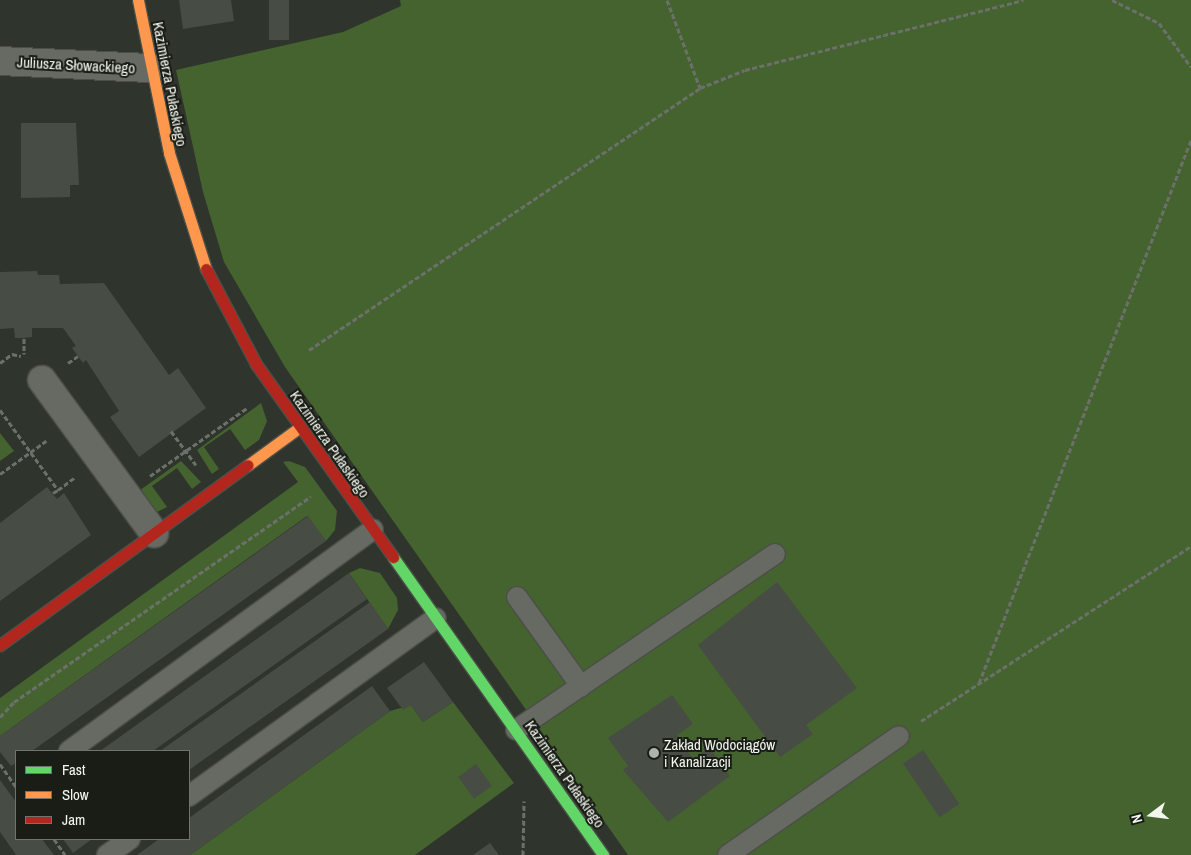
<!DOCTYPE html>
<meta charset="utf-8">
<style>
body{margin:0}
#map{position:relative;width:1191px;height:855px;overflow:hidden;background:#2f342c;font-family:"Archivo Narrow",sans-serif}
div>[style]{position:absolute}
.green>*{inset:0;background:#44632f}
.building>*{inset:0;background:#474c45;transform-origin:0 0}
.path>*{height:3px;margin-top:-1.5px;transform-origin:0;background:repeating-linear-gradient(90deg,#6c706a 0 5px,transparent 0 7.5px)}
.roads{filter:drop-shadow(1px 0 #4b4f48) drop-shadow(-1px 0 #4b4f48) drop-shadow(0 1px #4b4f48) drop-shadow(0 -1px #4b4f48)}
.lane>*{height:20px;margin:-10px;padding:0 10px;transform-origin:10px;border-radius:10px;background:#666a63}
.street>*{height:28px;margin:-14px;padding:0 14px;transform-origin:14px;border-radius:14px;background:#666a63}
.fast>*{height:11px;margin:-5.5px;padding:0 5.5px;transform-origin:5.5px;border-radius:5.5px;background:#63d668}
.slow>*{height:11px;margin:-5.5px;padding:0 5.5px;transform-origin:5.5px;border-radius:5.5px;background:#ff974d}
.jam>*{height:11px;margin:-5.5px;padding:0 5.5px;transform-origin:5.5px;border-radius:5.5px;background:#b3261e}
.dots>*{width:14px;height:14px;translate:-50% -50%;box-sizing:border-box;border:2px solid #191d16;border-radius:50%}
span{translate:-50% -50%;white-space:nowrap;text-align:center;line-height:1.15;-webkit-text-stroke:4px #191d16;paint-order:stroke}
.street-label{font-size:15px;color:#f1f7ee}
.poi-label{font-size:15px;color:#f1f7ee}
.left{translate:0 -50%;text-align:left}
.legend{position:absolute;left:15px;top:750px;width:175px;height:90px;box-sizing:border-box;background:#191d16;border:1px solid #6f746c;margin:0;padding:6px 9px;list-style:none;font-size:15px;color:#f1f7ee}
.legend li{display:flex;align-items:center;gap:10px;height:25px}
.legend b{width:25px;border:1px solid #6f746c}
.north{position:absolute;left:1126px;top:790px;width:50px;height:50px;-webkit-text-stroke:4px #191d16;paint-order:stroke;rotate:255deg;font-size:14px;font-weight:700;line-height:20px;text-align:center;color:#f1f7ee}
.north::after{content:'';display:block;margin:auto;width:18px;height:22px;background:#f1f7ee;clip-path:polygon(50% 0,100% 100%,50% 72%,0 100%)}
</style>
<div id="map">
<div class="green">
<i style="clip-path:polygon(400px 0,1191px 0,1191px 855px,628px 855px,285px 367px,224px 262px,203px 192px,176px 70px,343px 32px,401px 6px)"></i>
<i style="clip-path:polygon(261px 403px,267px 421px,259px 440px,245px 450px,230px 429px,204px 447px,219px 469px,212px 474px,197px 450px)"></i>
<i style="clip-path:polygon(0 433px,14px 451px,0 461px)"></i>
<i style="clip-path:polygon(181px 461px,201px 482px,192px 489px,177px 468px,152px 486px,167px 507px,155px 513px,136px 493px)"></i>
<i style="clip-path:polygon(289px 461px,305px 467px,337px 511px,335px 530px,326px 541px,307px 516px,0 736px,0 698px,298px 482px,283px 462px)"></i>
<i style="clip-path:polygon(360px 568px,380px 573px,397px 598px,398px 610px,388px 629px,349px 573px)"></i>
<i style="clip-path:polygon(453px 702px,514px 783px,415px 855px,190px 855px,390px 711px,411px 705px,423px 722px)"></i>
</div>
<div class="building">
<i style="clip-path:polygon(179px 0,231px 0,234px 21px,183px 29px)"></i>
<i style="left:269px;top:0;width:20px;height:40px"></i>
<i style="clip-path:polygon(21px 123px,76px 123px,79px 185px,70px 185px,70px 197px,21px 198px)"></i>
<i style="clip-path:polygon(37px 271px,38px 275px,59px 275px,60px 284px,104px 283px,169px 375px,178px 368px,206px 408px,139px 457px,110px 417px,119px 411px,86px 360px,83px 363px,72px 348px,76px 346px,63px 328px,32px 328px,32px 337px,24px 338px,15px 338px,14px 328px,0 329px,0 272px)"></i>
<i style="clip-path:polygon(47px 487px,57px 499px,64px 493px,91px 535px,0 601px,0 523px)"></i>
<i style="clip-path:polygon(308px 516px,326px 541px,32px 751px,16px 751px,16px 763px,11px 766px,0 752px,0 736px)"></i>
<i style="clip-path:polygon(349px 573px,367px 599px,153px 751px,100px 751px)"></i>
<i style="clip-path:polygon(777px 582px,857px 688px,806px 725px,813px 734px,780px 757px,698px 645px)"></i>
<i style="clip-path:polygon(370px 602px,388px 629px,189px 770px,189px 751px,160px 751px)"></i>
<i style="clip-path:polygon(424px 662px,453px 702px,423px 722px,411px 705px,403px 710px,387px 688px)"></i>
<i style="clip-path:polygon(372px 686px,390px 711px,190px 855px,137px 855px,159px 839px,189px 839px,189px 818px)"></i>
<i style="clip-path:polygon(672px 695px,693px 724px,677px 735px,693px 759px,709px 747px,730px 776px,668px 822px,623px 770px,628px 766px,608px 738px)"></i>
<i style="left:923px;top:750px;width:65px;height:24px;rotate:56deg"></i>
<i style="left:476px;top:764px;width:27px;height:22px;rotate:54deg"></i>
<i style="clip-path:polygon(0 780px,16px 802px,16px 839px,42px 839px,54px 855px,16px 855px,12px 849px,0 832px)"></i>
<i style="clip-path:polygon(63px 839px,92px 839px,73px 853px)"></i>
<i style="clip-path:polygon(490px 843px,499px 855px,473px 855px)"></i>
</div>
<div class="path">
<i style="left:667px;top:0;width:94px;rotate:69.4deg"></i>
<i style="left:1112px;top:0;width:52px;rotate:26.1deg"></i>
<i style="left:1159px;top:23px;width:54px;rotate:54deg"></i>
<i style="left:24px;top:338px;width:16px;rotate:90deg"></i>
<i style="left:309px;top:350px;width:471px;rotate:-33.8deg"></i>
<i style="left:700px;top:88px;width:48px;rotate:-21.8deg"></i>
<i style="left:745px;top:70px;width:287px;rotate:-14.1deg"></i>
<i style="left:0;top:363px;width:15px;rotate:-37deg"></i>
<i style="left:12px;top:354px;width:9px;rotate:13deg"></i>
<i style="left:68px;top:363px;width:12px;rotate:-35deg"></i>
<i style="left:0;top:410px;width:99px;rotate:54.1deg"></i>
<i style="left:58px;top:490px;width:21px;rotate:-37deg"></i>
<i style="left:171px;top:431px;width:42px;rotate:53.7deg"></i>
<i style="left:0;top:474px;width:57px;rotate:-35.7deg"></i>
<i style="left:150px;top:476px;width:118px;rotate:-35deg"></i>
<i style="left:53px;top:493px;width:6px;rotate:-31deg"></i>
<i style="left:979px;top:683px;width:583px;rotate:-68.67deg"></i>
<i style="left:0;top:717px;width:21px;rotate:-47deg"></i>
<i style="left:14px;top:702px;width:361px;rotate:-34.7deg"></i>
<i style="left:921px;top:721px;width:322px;rotate:-32.9deg"></i>
<i style="left:0;top:764px;width:28px;rotate:55deg"></i>
<i style="left:54px;top:839px;width:19px;rotate:55deg"></i>
<i style="left:523px;top:855px;width:54px;rotate:-88.9deg"></i>
</div>
<div class="roads">
<div class="lane">
<i style="left:517px;top:597px;width:110px;rotate:54.3deg"></i>
<i style="left:516px;top:730px;width:313px;rotate:-34.2deg"></i>
<i style="left:69px;top:751px;width:376px;rotate:-36.1deg"></i>
<i style="left:189px;top:796px;width:304px;rotate:-35.8deg"></i>
<i style="left:107px;top:855px;width:28px;rotate:-35deg"></i>
<i style="left:728px;top:855px;width:208px;rotate:-34.8deg"></i>
</div>
<div class="street">
<i style="left:0;top:61px;width:151px;rotate:2.7deg"></i>
<i style="left:42px;top:380px;width:190px;rotate:53.8deg"></i>
</div>
<div class="fast">
<i style="left:393px;top:557px;width:365px;rotate:54.8deg"></i>
</div>
<div class="slow">
<i style="left:138px;top:0;width:156px;rotate:78.5deg"></i>
<i style="left:169px;top:153px;width:122px;rotate:72.3deg"></i>
<i style="left:248px;top:465px;width:64px;rotate:-36.2deg"></i>
</div>
<div class="jam">
<i style="left:206px;top:269px;width:107px;rotate:62.2deg"></i>
<i style="left:256px;top:364px;width:237px;rotate:54.6deg"></i>
<i style="left:0;top:645px;width:306px;rotate:-36deg"></i>
</div>
</div>
<div class="dots">
<i style="left:654px;top:753px;background:#adb3aa"></i>
</div>
<div class="street-label">
<span style="left:76px;top:65px;rotate:3deg">Juliusza Słowackiego</span>
<span style="left:170px;top:84px;rotate:79deg">Kazimierza Pułaskiego</span>
<span style="left:330px;top:444px;rotate:55deg">Kazimierza Pułaskiego</span>
<span style="left:565px;top:774px;rotate:55deg">Kazimierza Pułaskiego</span>
</div>
<div class="poi-label">
<span class="left" style="left:664px;top:753px">Zakład Wodociągów<br>i Kanalizacji</span>
</div>
<ul class="legend">
<li><b style="height:6px;background:#63d668"></b>Fast</li>
<li><b style="height:6px;background:#ff974d"></b>Slow</li>
<li><b style="height:6px;background:#b3261e"></b>Jam</li>
</ul>
<div class="north">N</div>
</div>
